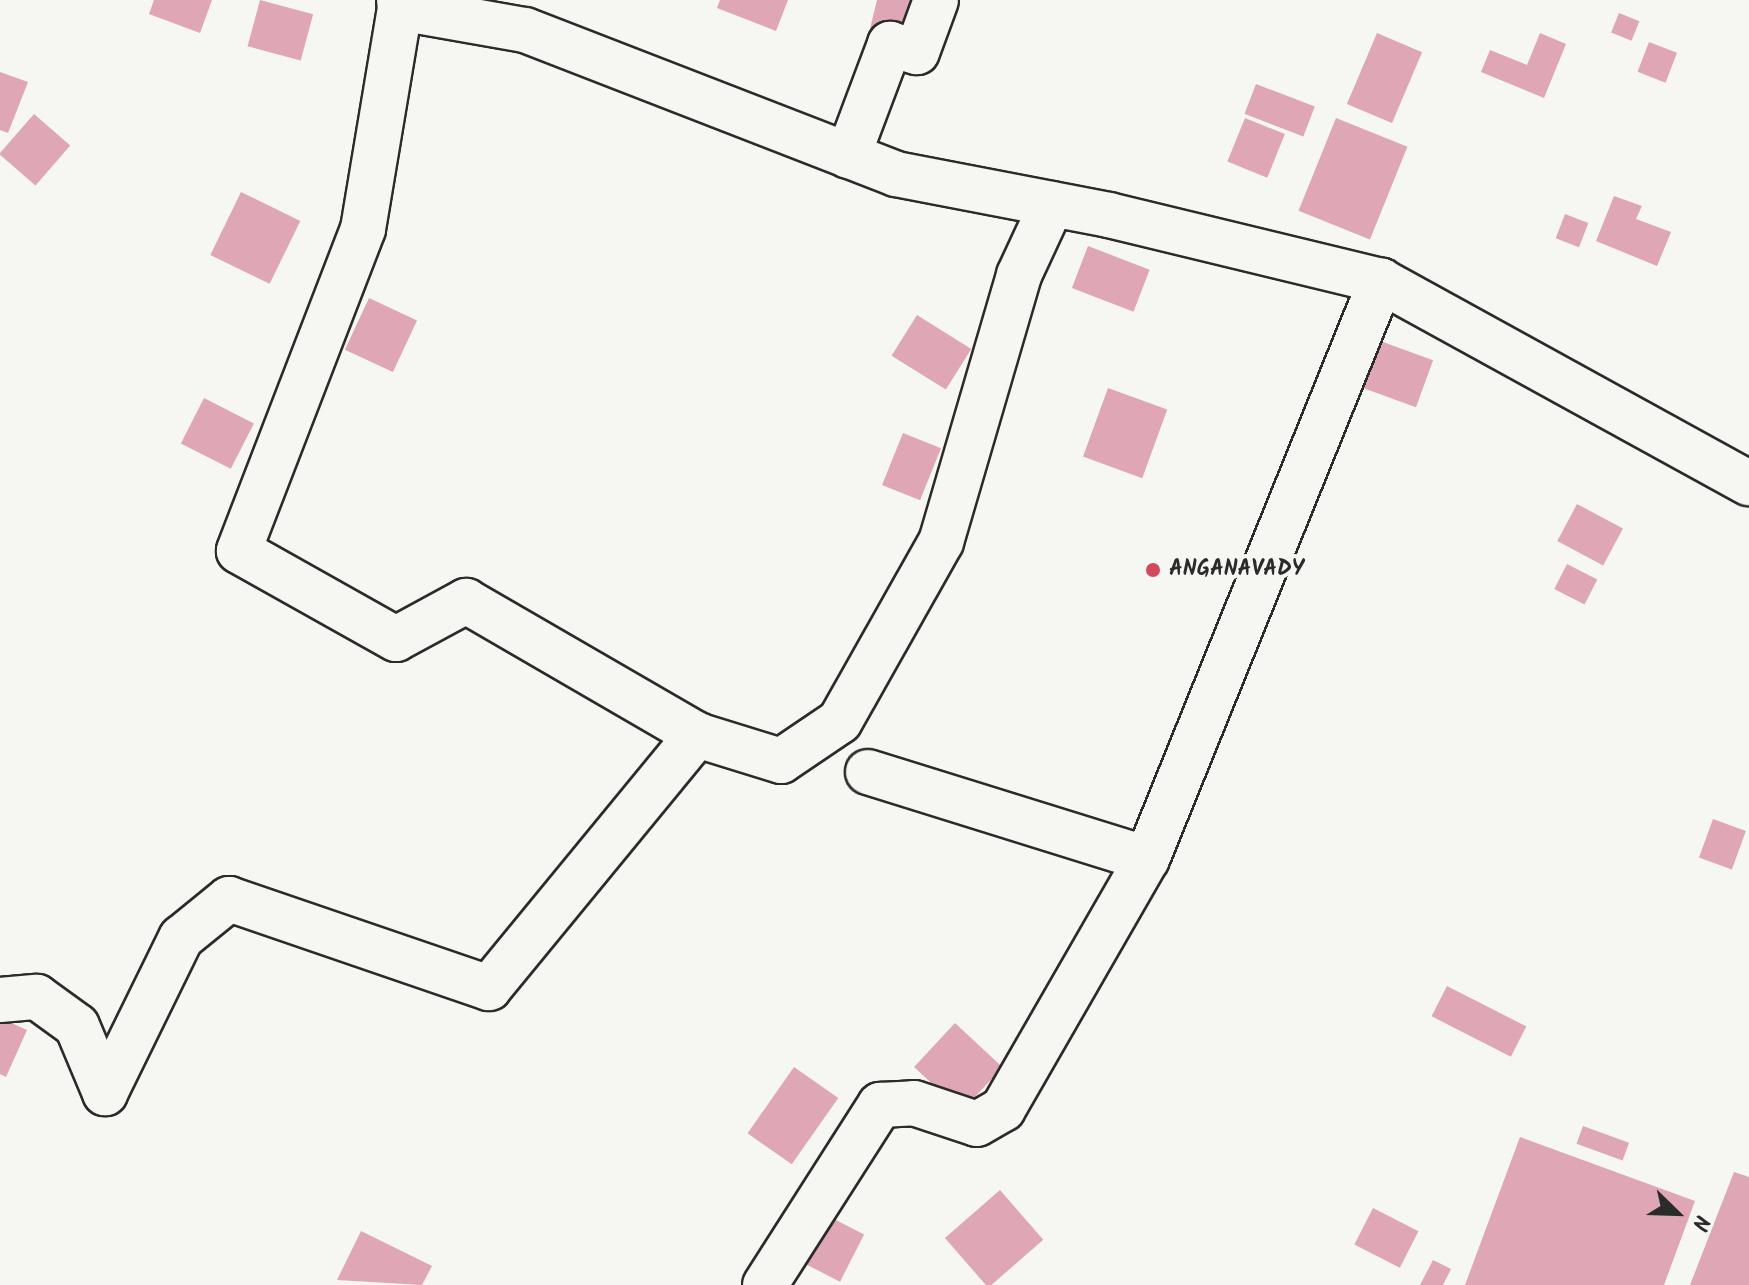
<!DOCTYPE html>
<style>
body{margin:0}
#map{position:relative;width:1749px;height:1285px;overflow:hidden;background:#f6f6f2;font-family:Kalam,sans-serif}
div>[style]{position:absolute}
.building>*{inset:0;background:#dfa6b6;transform-origin:0 0}
.roads{filter:drop-shadow(2px 0 #2b2b2b) drop-shadow(-2px 0 #2b2b2b) drop-shadow(0 2px #2b2b2b) drop-shadow(0 -2px #2b2b2b)}
.minor>*{height:44px;margin:-22px;padding:0 22px;transform-origin:22px;border-radius:22px;background:#f6f6f2}
.dots>*{width:22px;height:22px;translate:-50% -50%;box-sizing:border-box;border:4px solid #f6f6f2;border-radius:50%}
span{translate:-50% -50%;white-space:nowrap;text-align:center;line-height:1.15;-webkit-text-stroke:8px #f6f6f2;paint-order:stroke}
.poi-label{font-size:22px;color:#2b2b2b;font-weight:700}
.left{translate:0 -50%;text-align:left}
.north{position:absolute;left:1637px;top:1173px;width:80px;height:80px;-webkit-text-stroke:6px #f6f6f2;paint-order:stroke;rotate:113deg;font-size:22px;font-weight:700;line-height:32px;text-align:center;color:#2b2b2b}
.north::after{content:'';display:block;margin:auto;width:28px;height:36px;background:#2b2b2b;clip-path:polygon(50% 0,100% 100%,50% 72%,0 100%)}
</style>
<div id="map">
<div class="building">
<i style="clip-path:polygon(154px 0,212px 0,200px 33px,149px 14px)"></i>
<i style="left:260px;top:0;width:55px;height:48px;rotate:15deg"></i>
<i style="clip-path:polygon(720px 0,788px 0,776px 31px,717px 8px)"></i>
<i style="clip-path:polygon(877px 0,926px 0,917px 40px,870px 29px)"></i>
<i style="left:1619px;top:13px;width:22px;height:21px;rotate:22deg"></i>
<i style="left:1377px;top:33px;width:49px;height:77px;rotate:23deg"></i>
<i style="clip-path:polygon(1540px 33px,1566px 44px,1544px 98px,1481px 72px,1490px 50px,1527px 65px)"></i>
<i style="left:1649px;top:42px;width:30px;height:32px;rotate:21deg"></i>
<i style="clip-path:polygon(0 72px,28px 82px,8px 133px,0 130px)"></i>
<i style="left:1256px;top:84px;width:63px;height:32px;rotate:21deg"></i>
<i style="left:34px;top:114px;width:48px;height:53px;rotate:41deg"></i>
<i style="left:1245px;top:118px;width:43px;height:47px;rotate:22deg"></i>
<i style="left:1336px;top:118px;width:77px;height:100px;rotate:22deg"></i>
<i style="left:241px;top:192px;width:66px;height:70px;rotate:26deg"></i>
<i style="clip-path:polygon(1614px 196px,1642px 206px,1636px 219px,1671px 232px,1657px 266px,1596px 241px)"></i>
<i style="left:1565px;top:214px;width:25px;height:26px;rotate:21deg"></i>
<i style="left:1088px;top:246px;width:66px;height:45px;rotate:21deg"></i>
<i style="left:369px;top:298px;width:53px;height:57px;rotate:25deg"></i>
<i style="left:917px;top:315px;width:64px;height:48px;rotate:32deg"></i>
<i style="left:1372px;top:338px;width:65px;height:50px;rotate:20deg"></i>
<i style="left:1108px;top:388px;width:63px;height:73px;rotate:20deg"></i>
<i style="left:204px;top:398px;width:56px;height:51px;rotate:27deg"></i>
<i style="left:903px;top:433px;width:41px;height:56px;rotate:22deg"></i>
<i style="left:1577px;top:504px;width:52px;height:42px;rotate:28deg"></i>
<i style="left:1567px;top:564px;width:34px;height:28px;rotate:27deg"></i>
<i style="left:1713px;top:819px;width:35px;height:41px;rotate:20deg"></i>
<i style="left:1447px;top:986px;width:89px;height:34px;rotate:27deg"></i>
<i style="clip-path:polygon(0 1018px,27px 1030px,6px 1077px,0 1074px)"></i>
<i style="left:955px;top:1023px;width:65px;height:60px;rotate:43deg"></i>
<i style="left:794px;top:1067px;width:54px;height:81px;rotate:35deg"></i>
<i style="left:1583px;top:1126px;width:49px;height:19px;rotate:20deg"></i>
<i style="clip-path:polygon(1520px 1137px,1695px 1201px,1664px 1285px,1465px 1285px)"></i>
<i style="clip-path:polygon(1734px 1172px,1749px 1177px,1749px 1285px,1690px 1285px)"></i>
<i style="left:1000px;top:1190px;width:66px;height:73px;rotate:49deg"></i>
<i style="left:1373px;top:1208px;width:51px;height:41px;rotate:27deg"></i>
<i style="left:824px;top:1214px;width:45px;height:53px;rotate:27deg"></i>
<i style="clip-path:polygon(361px 1231px,432px 1266px,422px 1285px,337px 1280px)"></i>
<i style="clip-path:polygon(1433px 1260px,1451px 1269px,1443px 1285px,1420px 1285px)"></i>
</div>
<div class="roads">
<div class="minor">
<i style="left:399px;top:0;width:8px;rotate:83deg"></i>
<i style="left:400px;top:8px;width:127px;rotate:10deg"></i>
<i style="left:525px;top:30px;width:398px;rotate:21.2deg"></i>
<i style="left:896px;top:174px;width:217px;rotate:10.9deg"></i>
<i style="left:1109px;top:215px;width:280px;rotate:13.6deg"></i>
<i style="left:400px;top:8px;width:224px;rotate:99.5deg"></i>
<i style="left:363px;top:229px;width:345px;rotate:111.1deg"></i>
<i style="left:239px;top:551px;width:180px;rotate:29.3deg"></i>
<i style="left:396px;top:639px;width:80px;rotate:-28.5deg"></i>
<i style="left:466px;top:601px;width:267px;rotate:30.1deg"></i>
<i style="left:697px;top:735px;width:88px;rotate:17.2deg"></i>
<i style="left:781px;top:761px;width:71px;rotate:-34.1deg"></i>
<i style="left:840px;top:721px;width:206px;rotate:-60.6deg"></i>
<i style="left:941px;top:542px;width:278px;rotate:-73.7deg"></i>
<i style="left:1019px;top:275px;width:78px;rotate:-65.1deg"></i>
<i style="left:848px;top:156px;width:120px;rotate:-69.4deg"></i>
<i style="left:890px;top:44px;width:28px;rotate:17deg"></i>
<i style="left:917px;top:52px;width:55px;rotate:-69.9deg"></i>
<i style="left:868px;top:772px;width:292px;rotate:17.3deg"></i>
<i style="left:1147px;top:859px;width:624px;rotate:-67.96deg"></i>
<i style="left:1381px;top:281px;width:420px;rotate:28.8deg"></i>
<i style="left:0;top:1000px;width:37px;rotate:-5deg"></i>
<i style="left:37px;top:997px;width:49px;rotate:35.9deg"></i>
<i style="left:77px;top:1026px;width:73px;rotate:67.3deg"></i>
<i style="left:105px;top:1093px;width:173px;rotate:-63.9deg"></i>
<i style="left:181px;top:938px;width:62px;rotate:-39.1deg"></i>
<i style="left:229px;top:899px;width:275px;rotate:18.9deg"></i>
<i style="left:489px;top:988px;width:328px;rotate:-50.6deg"></i>
<i style="left:765px;top:1285px;width:214px;rotate:-57.4deg"></i>
<i style="left:880px;top:1105px;width:34px;rotate:-3deg"></i>
<i style="left:914px;top:1103px;width:66px;rotate:18.4deg"></i>
<i style="left:977px;top:1124px;width:30px;rotate:-30deg"></i>
<i style="left:1003px;top:1109px;width:289px;rotate:-60.1deg"></i>
</div>
</div>
<div class="dots">
<i style="left:1153px;top:570px;background:#d1495b"></i>
</div>
<div class="poi-label">
<span class="left" style="left:1169px;top:570px">ANGANAVADY</span>
</div>
<div class="north">N</div>
</div>
